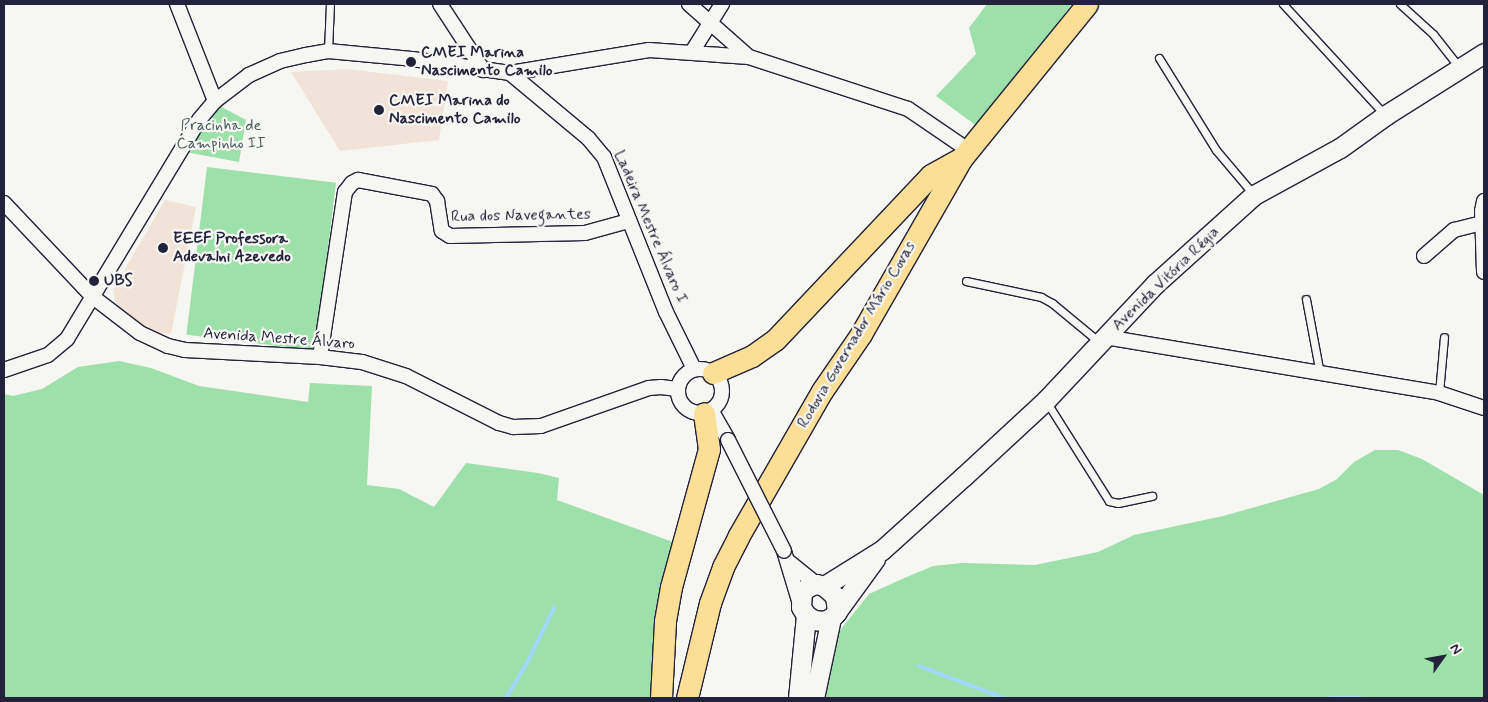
<!DOCTYPE html>
<meta charset="utf-8">
<style>
body{margin:0}
#map{position:relative;width:1488px;height:702px;overflow:hidden;background:#f6f6f2;font-family:Mynerve,sans-serif}
div>[style]{position:absolute}
.built>*{inset:0;background:#f2e3d8}
.green>*{inset:0;background:#9ee0a9;transform-origin:0 0}
.stream>*{height:4px;margin:-2px;padding:0 2px;transform-origin:2px;border-radius:2px;background:#9fd8ff}
.roads{filter:drop-shadow(1px 0 #22223b) drop-shadow(-1px 0 #22223b) drop-shadow(0 1px #22223b) drop-shadow(0 -1px #22223b)}
.lane>*{height:7px;margin:-3.5px;padding:0 3.5px;transform-origin:3.5px;border-radius:3.5px;background:#f6f6f2}
.street>*{height:14px;margin:-7px;padding:0 7px;transform-origin:7px;border-radius:7px;background:#f6f6f2}
.street>.ring{margin:-7px;padding:0;box-sizing:content-box;background:none;border:14px solid #f6f6f2;border-radius:50%}
.secondary>*{height:19px;margin:-9.5px;padding:0 9.5px;transform-origin:9.5px;border-radius:9.5px;background:#f6f6f2}
.primary>*{height:21px;margin:-10.5px;padding:0 10.5px;transform-origin:10.5px;border-radius:10.5px;background:#fbdf96}
.bridges{filter:drop-shadow(1px 0 #22223b) drop-shadow(-1px 0 #22223b) drop-shadow(0 1px #22223b) drop-shadow(0 -1px #22223b)}
.street-bridge>*{height:14px;margin:-7px;padding:0 7px;transform-origin:7px;border-radius:7px;background:#f6f6f2}
.dots>*{width:14px;height:14px;translate:-50% -50%;box-sizing:border-box;border:2px solid #f6f6f2;border-radius:50%}
span{translate:-50% -50%;white-space:nowrap;text-align:center;line-height:1.15;-webkit-text-stroke:4.5px #f6f6f2;paint-order:stroke}
.poi-label{font-size:16px;color:#22223b;font-weight:700}
.left{translate:0 -50%;text-align:left}
.park-label{font-size:16px;color:#475b5c}
.street-label{font-size:16px;color:#22223b}
.frame{position:absolute;inset:0;border:5px solid #22223b;pointer-events:none}
.north{position:absolute;left:1418px;top:632px;width:50px;height:50px;-webkit-text-stroke:4px #f6f6f2;paint-order:stroke;rotate:58deg;font-size:14px;font-weight:700;line-height:20px;text-align:center;color:#22223b}
.north::after{content:'';display:block;margin:auto;width:18px;height:22px;background:#22223b;clip-path:polygon(50% 0,100% 100%,50% 72%,0 100%)}
</style>
<div id="map">
<div class="built">
<i style="clip-path:polygon(347px 69px,448px 81px,439px 140px,340px 151px,291px 72px)"></i>
<i style="clip-path:polygon(165px 200px,196px 207px,171px 334px,157px 333px,141px 327px,124px 314px,116px 304px,113px 290px)"></i>
</div>
<div class="green">
<i style="clip-path:polygon(987px 4px,1072px 4px,978px 127px,936px 96px,976px 54px,969px 28px)"></i>
<i style="clip-path:polygon(216px 104px,246px 120px,239px 162px,185px 152px)"></i>
<i style="left:207px;top:167px;width:130px;height:169px;rotate:7deg"></i>
<i style="clip-path:polygon(119px 361px,151px 368px,199px 386px,308px 402px,310px 383px,372px 386px,367px 485px,399px 489px,434px 507px,466px 463px,538px 473px,559px 478px,557px 500px,673px 542px,654px 698px,4px 698px,4px 394px,13px 396px,42px 389px,78px 367px)"></i>
<i style="clip-path:polygon(1375px 450px,1398px 450px,1422px 459px,1484px 495px,1484px 698px,820px 698px,833px 639px,869px 594px,902px 579px,933px 566px,962px 563px,1035px 565px,1098px 552px,1134px 535px,1223px 516px,1319px 489px,1337px 479px,1354px 462px)"></i>
</div>
<div class="stream">
<i style="left:919px;top:666px;width:91px;rotate:20.6deg"></i>
<i style="left:506px;top:698px;width:39px;rotate:-59deg"></i>
<i style="left:526px;top:665px;width:64px;rotate:-63.8deg"></i>
<i style="left:1330px;top:698px;width:30px"></i>
</div>
<div class="roads">
<div class="lane">
<i style="left:1283px;top:4px;width:151px;rotate:47.4deg"></i>
<i style="left:1400px;top:4px;width:45px;rotate:42.3deg"></i>
<i style="left:1433px;top:34px;width:42px;rotate:51.8deg"></i>
<i style="left:328px;top:51px;width:47px;rotate:-87.6deg"></i>
<i style="left:1159px;top:58px;width:108px;rotate:58.2deg"></i>
<i style="left:1216px;top:150px;width:59px;rotate:49.8deg"></i>
<i style="left:966px;top:281px;width:77px;rotate:12deg"></i>
<i style="left:1041px;top:297px;width:13px;rotate:29deg"></i>
<i style="left:1052px;top:303px;width:60px;rotate:39.6deg"></i>
<i style="left:1306px;top:299px;width:76px;rotate:79.4deg"></i>
<i style="left:1439px;top:393px;width:56px;rotate:-84.9deg"></i>
<i style="left:1046px;top:401px;width:118px;rotate:57.8deg"></i>
<i style="left:1109px;top:501px;width:9px;rotate:13deg"></i>
<i style="left:1118px;top:503px;width:35px;rotate:-12deg"></i>
</div>
<div class="street">
<i style="left:177px;top:4px;width:104px;rotate:68.6deg"></i>
<i style="left:440px;top:4px;width:79px;rotate:56.9deg"></i>
<i style="left:689px;top:4px;width:80px;rotate:41.5deg"></i>
<i style="left:692px;top:52px;width:57px;rotate:-58deg"></i>
<i style="left:510px;top:73px;width:102px;rotate:39.8deg"></i>
<i style="left:588px;top:138px;width:25px;rotate:50deg"></i>
<i style="left:604px;top:157px;width:167px;rotate:68.2deg"></i>
<i style="left:666px;top:312px;width:64px;rotate:63.8deg"></i>
<i style="left:1484px;top:201px;width:10px;rotate:101deg"></i>
<i style="left:1482px;top:211px;width:61px;rotate:88.1deg"></i>
<i style="left:4px;top:203px;width:129px;rotate:46.6deg"></i>
<i style="left:93px;top:297px;width:59px;rotate:37.5deg"></i>
<i style="left:140px;top:333px;width:31px;rotate:25deg"></i>
<i style="left:168px;top:346px;width:17px;rotate:13deg"></i>
<i style="left:185px;top:350px;width:135px;rotate:3deg"></i>
<i style="left:320px;top:357px;width:42px;rotate:6.8deg"></i>
<i style="left:362px;top:362px;width:46px;rotate:17.7deg"></i>
<i style="left:406px;top:376px;width:104px;rotate:26.8deg"></i>
<i style="left:499px;top:423px;width:15px;rotate:16deg"></i>
<i style="left:513px;top:427px;width:28px;rotate:-2deg"></i>
<i style="left:541px;top:426px;width:114px;rotate:-19.4deg"></i>
<i style="left:649px;top:388px;width:12px;rotate:-5deg"></i>
<i style="left:661px;top:387px;width:16px;rotate:7deg"></i>
<i style="left:1424px;top:256px;width:40px;rotate:-41deg"></i>
<i style="left:1454px;top:230px;width:30px;rotate:-14deg"></i>
<i style="left:1105px;top:337px;width:339px;rotate:9.5deg"></i>
<i style="left:1439px;top:393px;width:47px;rotate:18.4deg"></i>
<i style="left:320px;top:357px;width:167px;rotate:-81.4deg"></i>
<i style="left:345px;top:192px;width:11px;rotate:-52deg"></i>
<i style="left:352px;top:183px;width:7px;rotate:-27deg"></i>
<i style="left:358px;top:180px;width:75px;rotate:10.7deg"></i>
<i style="left:432px;top:194px;width:9px;rotate:54deg"></i>
<i style="left:437px;top:201px;width:30px;rotate:81deg"></i>
<i style="left:442px;top:231px;width:9px;rotate:32deg"></i>
<i style="left:450px;top:236px;width:135px;rotate:-1.3deg"></i>
<i style="left:585px;top:233px;width:46px;rotate:-15.3deg"></i>
<i class="ring" style="left:678px;top:369px;width:30px;height:30px"></i>
<i style="left:4px;top:370px;width:46px;rotate:-18.8deg"></i>
<i style="left:48px;top:355px;width:25px;rotate:-40deg"></i>
<i style="left:67px;top:339px;width:256px;rotate:-58.9deg"></i>
<i style="left:199px;top:120px;width:25px;rotate:-50deg"></i>
<i style="left:215px;top:101px;width:43px;rotate:-37.4deg"></i>
<i style="left:249px;top:75px;width:34px;rotate:-24deg"></i>
<i style="left:280px;top:61px;width:27px;rotate:-13deg"></i>
<i style="left:306px;top:55px;width:22px;rotate:-10deg"></i>
<i style="left:328px;top:51px;width:84px;rotate:5.4deg"></i>
<i style="left:412px;top:59px;width:99px;rotate:8.1deg"></i>
<i style="left:510px;top:73px;width:141px;rotate:-9.4deg"></i>
<i style="left:649px;top:50px;width:100px;rotate:4deg"></i>
<i style="left:749px;top:57px;width:167px;rotate:18.1deg"></i>
<i style="left:908px;top:109px;width:73px;rotate:34.3deg"></i>
<i style="left:711px;top:410px;width:34px;rotate:60deg"></i>
<i style="left:784px;top:551px;width:55px;rotate:73.2deg"></i>
<i style="left:789px;top:562px;width:35px;rotate:39deg"></i>
</div>
<div class="secondary">
<i style="left:824px;top:586px;width:68px;rotate:-31.8deg"></i>
<i style="left:882px;top:550px;width:110px;rotate:-42.1deg"></i>
<i style="left:964px;top:476px;width:112px;rotate:-42.8deg"></i>
<i style="left:1046px;top:400px;width:159px;rotate:-46.8deg"></i>
<i style="left:1155px;top:284px;width:133px;rotate:-42deg"></i>
<i style="left:1254px;top:195px;width:98px;rotate:-28.7deg"></i>
<i style="left:1340px;top:148px;width:57px;rotate:-35.7deg"></i>
<i style="left:1386px;top:115px;width:116px;rotate:-32.3deg"></i>
<i style="left:837px;top:612px;width:16px;rotate:-97deg"></i>
<i style="left:835px;top:596px;width:15px;rotate:-138deg"></i>
<i style="left:824px;top:586px;width:8px;rotate:-166deg"></i>
<i style="left:816px;top:584px;width:9px;rotate:159deg"></i>
<i style="left:808px;top:587px;width:8px;rotate:140deg"></i>
<i style="left:802px;top:592px;width:15px;rotate:94deg"></i>
<i style="left:801px;top:607px;width:9px;rotate:58deg"></i>
<i style="left:806px;top:615px;width:9px;rotate:32deg"></i>
<i style="left:814px;top:620px;width:9px;rotate:6deg"></i>
<i style="left:823px;top:621px;width:9px;rotate:-21deg"></i>
<i style="left:831px;top:618px;width:6px;rotate:-45deg"></i>
<i style="left:835px;top:614px;width:68px;rotate:-54deg"></i>
<i style="left:798px;top:698px;width:83px;rotate:-84.5deg"></i>
<i style="left:814px;top:698px;width:82px;rotate:-78deg"></i>
</div>
<div class="primary">
<i style="left:713px;top:373px;width:43px;rotate:-23.6deg"></i>
<i style="left:752px;top:356px;width:28px;rotate:-35deg"></i>
<i style="left:775px;top:340px;width:227px;rotate:-46.6deg"></i>
<i style="left:931px;top:175px;width:35px;rotate:-29deg"></i>
<i style="left:661px;top:698px;width:77px;rotate:-87deg"></i>
<i style="left:665px;top:621px;width:35px;rotate:-80deg"></i>
<i style="left:671px;top:587px;width:143px;rotate:-74.6deg"></i>
<i style="left:709px;top:449px;width:36px;rotate:-98deg"></i>
<i style="left:687px;top:698px;width:98px;rotate:-76.4deg"></i>
<i style="left:710px;top:603px;width:38px;rotate:-70deg"></i>
<i style="left:723px;top:567px;width:34px;rotate:-63deg"></i>
<i style="left:738px;top:537px;width:168px;rotate:-60.1deg"></i>
<i style="left:822px;top:391px;width:69px;rotate:-55.6deg"></i>
<i style="left:861px;top:334px;width:203px;rotate:-60.2deg"></i>
<i style="left:962px;top:158px;width:198px;rotate:-50.9deg"></i>
</div>
</div>
<div class="bridges">
<div class="street-bridge">
<i style="left:728px;top:440px;width:124px;rotate:63.2deg"></i>
</div>
</div>
<div class="dots">
<i style="left:411px;top:62px;background:#22223b"></i>
<i style="left:379px;top:110px;background:#22223b"></i>
<i style="left:163px;top:248px;background:#22223b"></i>
<i style="left:94px;top:281px;background:#22223b"></i>
</div>
<div class="poi-label">
<span class="left" style="left:421px;top:62px">CMEI Marina<br>Nascimento Camilo</span>
<span class="left" style="left:389px;top:110px">CMEI Marina do<br>Nascimento Camilo</span>
<span class="left" style="left:173px;top:248px">EEEF Professora<br>Adevalni Azevedo</span>
<span class="left" style="left:104px;top:281px">UBS</span>
</div>
<div class="park-label">
<span style="left:221px;top:135px">Pracinha de<br>Campinho II</span>
</div>
<div class="street-label">
<span style="left:521px;top:216px;rotate:-1deg">Rua dos Navegantes</span>
<span style="left:650px;top:227px;rotate:67deg">Ladeira Mestre Álvaro I</span>
<span style="left:1166px;top:279px;rotate:-44deg">Avenida Vitória Régia</span>
<span style="left:857px;top:335px;rotate:-59deg">Rodovia Governador Mário Covas</span>
<span style="left:279px;top:339px;rotate:4deg">Avenida Mestre Álvaro</span>
</div>
<div class="frame"></div>
<div class="north">N</div>
</div>
